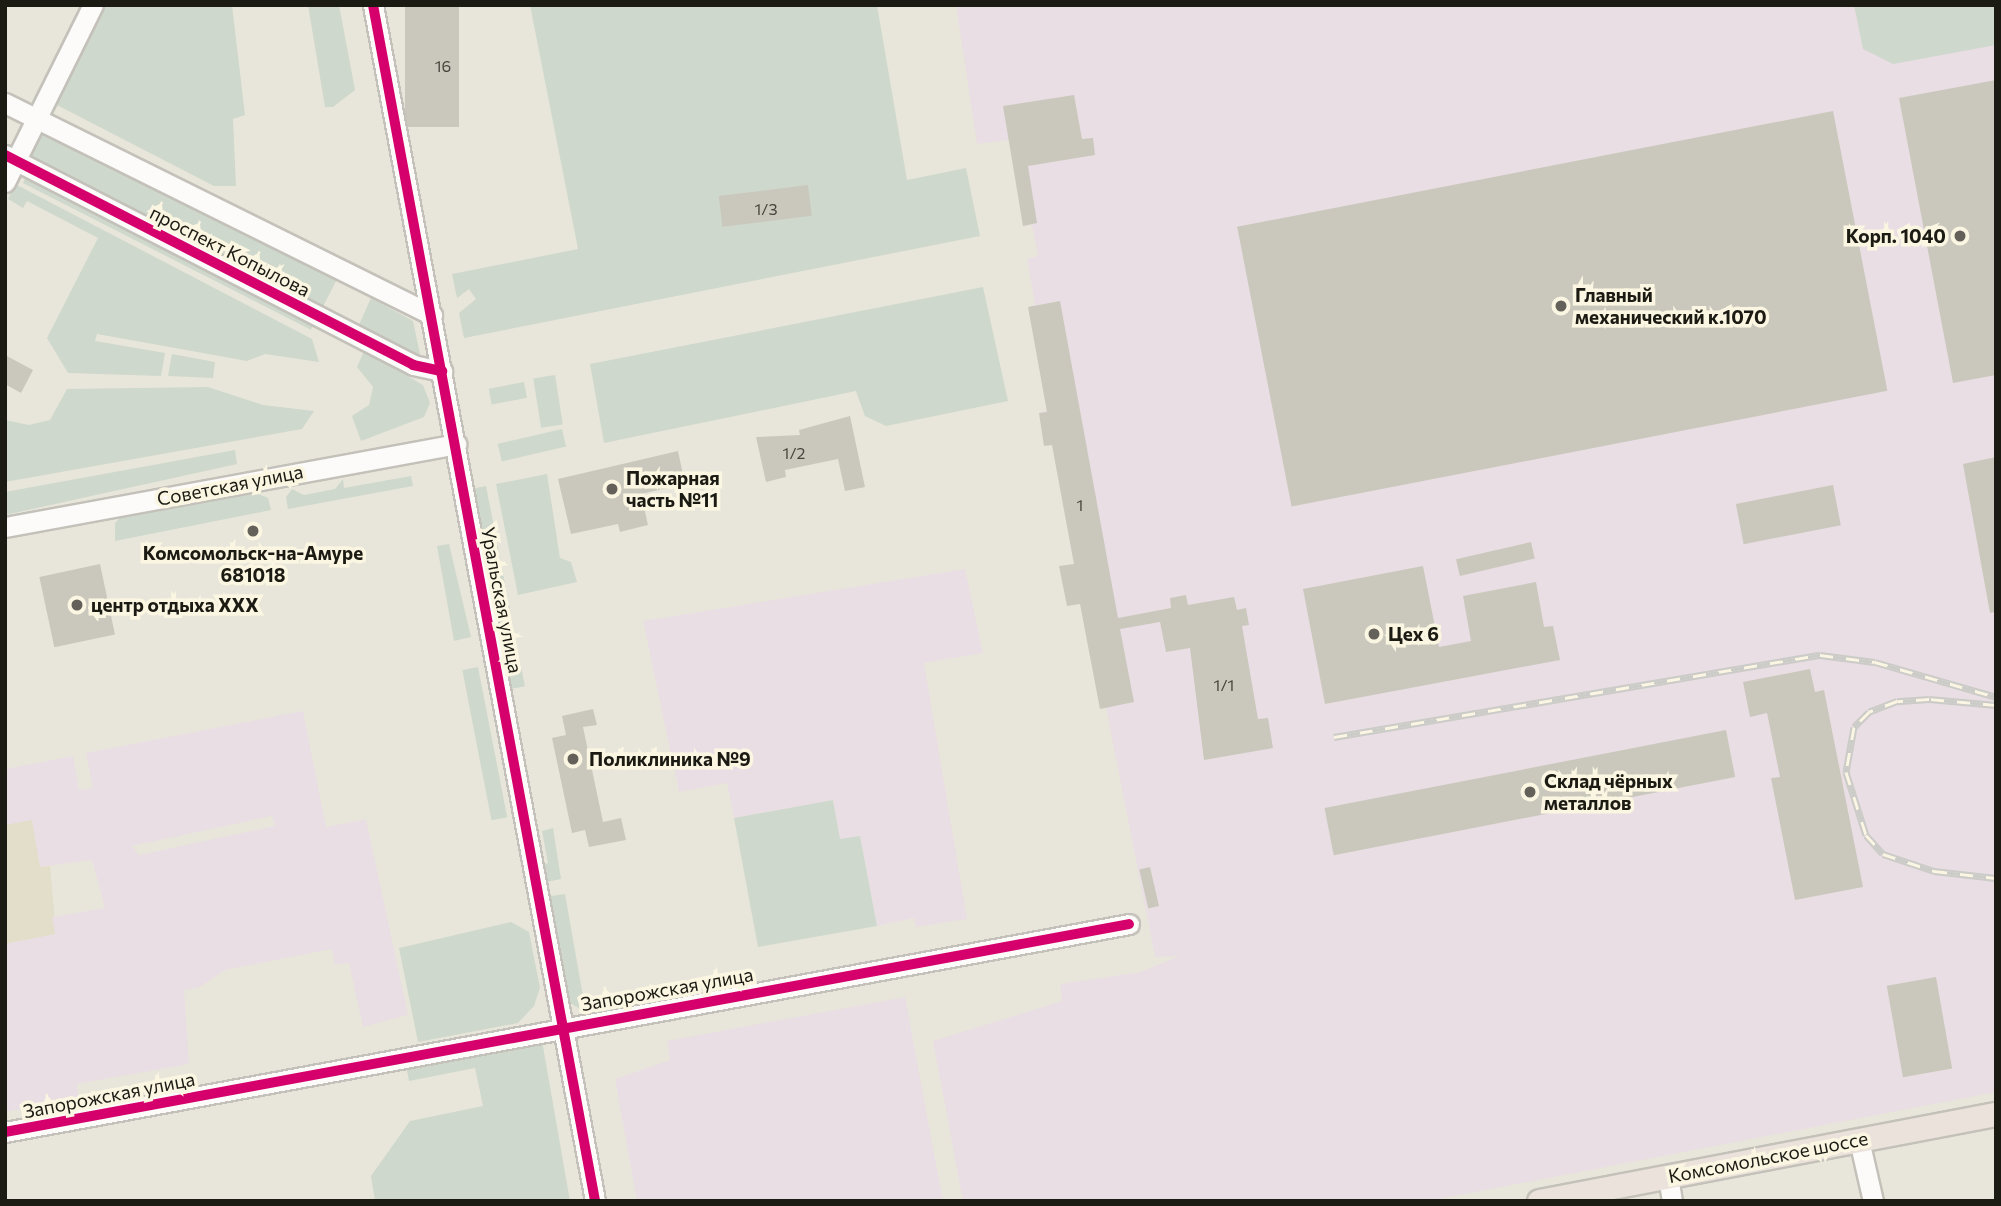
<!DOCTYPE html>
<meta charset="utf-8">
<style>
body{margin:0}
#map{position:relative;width:2001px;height:1206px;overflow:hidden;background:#e8e6da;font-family:Commissioner,sans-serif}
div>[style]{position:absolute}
.built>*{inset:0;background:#e2dec9}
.industrial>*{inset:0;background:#e9dee3}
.green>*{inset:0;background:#cfd8cc;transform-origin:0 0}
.building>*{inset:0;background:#cac8bd;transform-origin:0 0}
.roads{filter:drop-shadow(2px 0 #c3c1b9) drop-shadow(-2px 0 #c3c1b9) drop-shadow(0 2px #c3c1b9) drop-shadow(0 -2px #c3c1b9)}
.minor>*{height:19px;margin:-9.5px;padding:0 9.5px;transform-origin:9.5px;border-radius:9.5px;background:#fcfbf9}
.major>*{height:23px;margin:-11.5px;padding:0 11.5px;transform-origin:11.5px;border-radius:11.5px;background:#ebe3db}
.rail>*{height:7px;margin-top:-3.5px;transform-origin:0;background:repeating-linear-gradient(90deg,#fbf6e2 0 13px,#cbcbc7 0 26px);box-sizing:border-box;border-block:2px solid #cbcbc7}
.cycleway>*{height:10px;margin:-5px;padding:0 5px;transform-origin:5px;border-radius:5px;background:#d6006c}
.dots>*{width:19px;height:19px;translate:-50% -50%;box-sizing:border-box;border:4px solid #fbf6e2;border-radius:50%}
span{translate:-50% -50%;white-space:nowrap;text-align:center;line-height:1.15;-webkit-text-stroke:7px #fbf6e2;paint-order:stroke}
.number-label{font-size:16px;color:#47463e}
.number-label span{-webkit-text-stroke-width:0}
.poi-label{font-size:19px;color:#1b1a13;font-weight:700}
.right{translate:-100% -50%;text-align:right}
.left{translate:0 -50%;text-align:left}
.street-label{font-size:19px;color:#1b1a13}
.frame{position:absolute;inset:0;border:7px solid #1b1a13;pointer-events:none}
</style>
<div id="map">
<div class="built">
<i style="clip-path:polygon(32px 819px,40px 867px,50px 866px,56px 934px,5px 944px,5px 825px)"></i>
</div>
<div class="industrial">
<i style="clip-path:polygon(956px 5px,1996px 5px,1996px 1092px,1429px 1201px,963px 1201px,933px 1041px,1062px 1001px,1060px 984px,1140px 972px,1180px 956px,1155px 957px,1106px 708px,1100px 709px,1052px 445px,1044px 446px,1039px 413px,1047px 411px,1028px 307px,1035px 305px,1027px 259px,1038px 256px,1032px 225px,1023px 226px,1009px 140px,977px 144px)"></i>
<i style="clip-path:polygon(965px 569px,983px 653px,924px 663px,967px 919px,916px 927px,914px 918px,877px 926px,860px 836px,840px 840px,833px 800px,734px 818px,727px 783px,679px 792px,643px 621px)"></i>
<i style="clip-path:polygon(evenodd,303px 711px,326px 827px,366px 819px,408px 1015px,363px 1027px,349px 963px,335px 965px,332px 949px,225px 970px,200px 987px,184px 990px,189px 1064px,77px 1084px,79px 1098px,5px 1112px,5px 944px,55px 934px,52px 917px,105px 908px,92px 860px,40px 867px,32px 820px,5px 825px,5px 769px,73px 756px,79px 790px,93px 788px,86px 753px,303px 711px,272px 816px,275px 826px,139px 855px,132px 846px,272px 816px)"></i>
<i style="clip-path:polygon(905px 997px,943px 1201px,637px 1201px,615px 1079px,670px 1060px,667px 1041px)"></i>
</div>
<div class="green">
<i style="clip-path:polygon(98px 5px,232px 5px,245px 115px,233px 119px,236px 186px,214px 186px,51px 102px)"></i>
<i style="clip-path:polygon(308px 5px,339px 5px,355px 90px,333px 107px,325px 107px)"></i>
<i style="clip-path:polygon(530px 5px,877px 5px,907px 180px,966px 168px,980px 236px,464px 338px,459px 313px,476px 299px,469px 289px,457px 298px,452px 274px,578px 249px)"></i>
<i style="clip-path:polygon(1854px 5px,1996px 5px,1996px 45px,1893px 64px,1863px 49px)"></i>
<i style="left:42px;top:129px;width:331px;height:30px;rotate:27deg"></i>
<i style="left:27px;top:175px;width:323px;height:9px;rotate:27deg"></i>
<i style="clip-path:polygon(15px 184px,312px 339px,319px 362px,265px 354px,247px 361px,97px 334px,95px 341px,165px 353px,161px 376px,68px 373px,47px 338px,98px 238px,27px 201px,23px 208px,8px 199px)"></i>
<i style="clip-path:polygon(983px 287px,1008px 401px,886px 426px,865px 416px,856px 391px,604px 443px,590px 364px)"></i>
<i style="clip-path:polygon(371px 298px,413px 321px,420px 354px,412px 356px,358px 327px)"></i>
<i style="clip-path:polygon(364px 351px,423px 385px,430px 403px,424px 417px,361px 441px,352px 416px,369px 405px,373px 387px,357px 367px)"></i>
<i style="clip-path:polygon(172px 354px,215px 362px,213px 378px,168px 376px)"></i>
<i style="left:555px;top:375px;width:50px;height:22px;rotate:81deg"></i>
<i style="left:524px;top:382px;width:16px;height:36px;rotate:79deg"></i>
<i style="clip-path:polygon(208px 387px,263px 405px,314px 411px,302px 429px,5px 482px,5px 420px,29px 425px,50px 420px,67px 389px)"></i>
<i style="left:562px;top:429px;width:18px;height:66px;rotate:77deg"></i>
<i style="clip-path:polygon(235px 450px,237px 464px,5px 515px,5px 492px)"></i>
<i style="clip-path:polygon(547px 474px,560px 558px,571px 562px,577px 582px,518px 595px,496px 484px)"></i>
<i style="clip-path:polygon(411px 476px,413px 486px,288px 509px,286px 497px,292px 489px,304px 495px,335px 489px,343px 479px,344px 488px)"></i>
<i style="left:486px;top:486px;width:204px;height:17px;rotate:79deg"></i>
<i style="clip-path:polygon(256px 493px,268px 498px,271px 510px,115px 541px,115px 523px,121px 517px)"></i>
<i style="clip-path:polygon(449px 544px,471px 637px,454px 641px,437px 546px)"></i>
<i style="left:478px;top:667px;width:153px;height:16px;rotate:79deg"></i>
<i style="clip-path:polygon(833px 800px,840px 839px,860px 836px,877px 926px,758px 947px,734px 818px)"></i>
<i style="clip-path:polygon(553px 828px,561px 879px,542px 883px,538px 866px,548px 863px,542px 831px)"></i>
<i style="clip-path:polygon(565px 894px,586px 1013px,563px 998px,545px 897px)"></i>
<i style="clip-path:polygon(511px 922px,529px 932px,540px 988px,534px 1006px,518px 1023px,418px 1042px,399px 948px)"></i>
<i style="clip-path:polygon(541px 1035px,570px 1201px,375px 1201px,371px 1176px,410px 1121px,483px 1106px,475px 1068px,409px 1081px,405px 1061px)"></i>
</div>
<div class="building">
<i style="left:405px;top:5px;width:54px;height:122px"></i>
<i style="clip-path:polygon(1996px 80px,1996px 375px,1953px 383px,1899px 98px)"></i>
<i style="clip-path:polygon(1074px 95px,1082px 139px,1093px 138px,1095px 155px,1028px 166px,1037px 223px,1023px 226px,1003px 106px)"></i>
<i style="left:1833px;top:111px;width:285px;height:607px;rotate:79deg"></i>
<i style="left:808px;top:185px;width:31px;height:90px;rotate:83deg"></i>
<i style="clip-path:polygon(1060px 301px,1118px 618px,1171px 608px,1170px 598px,1186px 595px,1188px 605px,1234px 597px,1237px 610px,1246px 608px,1249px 625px,1242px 626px,1258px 719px,1268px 718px,1273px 748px,1204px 760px,1190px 648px,1166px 652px,1160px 622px,1120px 629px,1134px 702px,1100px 709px,1080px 604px,1067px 606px,1059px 566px,1074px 564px,1052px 445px,1044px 446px,1039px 413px,1047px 412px,1028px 307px)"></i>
<i style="clip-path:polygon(5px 355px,33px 370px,21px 393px,5px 384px)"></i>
<i style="clip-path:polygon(850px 416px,865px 487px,845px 491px,838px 459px,785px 470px,786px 477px,766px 482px,756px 437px,800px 435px,799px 430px)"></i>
<i style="clip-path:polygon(678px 451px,685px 484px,641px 494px,648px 525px,620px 532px,618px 524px,571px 534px,558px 479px)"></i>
<i style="clip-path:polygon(1996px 457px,1996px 612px,1990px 613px,1963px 464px)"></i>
<i style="left:1833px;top:485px;width:41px;height:99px;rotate:79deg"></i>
<i style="left:1531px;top:542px;width:17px;height:77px;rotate:77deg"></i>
<i style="left:100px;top:564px;width:72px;height:62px;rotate:78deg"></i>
<i style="clip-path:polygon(1423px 566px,1439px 647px,1471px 641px,1463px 596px,1536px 582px,1544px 627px,1553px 626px,1560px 660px,1325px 704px,1303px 589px)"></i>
<i style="clip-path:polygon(1810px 669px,1815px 692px,1824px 690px,1863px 887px,1795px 900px,1771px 778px,1780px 777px,1767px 713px,1750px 717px,1743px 682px)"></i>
<i style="clip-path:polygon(593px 709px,597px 725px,583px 727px,603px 822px,621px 818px,626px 840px,589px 847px,585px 830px,572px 833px,552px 738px,566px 735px,562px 716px)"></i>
<i style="left:1726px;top:730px;width:48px;height:409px;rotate:79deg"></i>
<i style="left:1150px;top:867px;width:40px;height:11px;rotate:77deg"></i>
<i style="left:1936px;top:977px;width:93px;height:50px;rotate:80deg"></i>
</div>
<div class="roads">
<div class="minor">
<i style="left:373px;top:5px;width:1216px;rotate:79.48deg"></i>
<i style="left:5px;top:103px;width:477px;rotate:26.4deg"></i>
<i style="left:5px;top:155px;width:459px;rotate:27.2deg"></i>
<i style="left:413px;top:365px;width:30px;rotate:12deg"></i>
<i style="left:5px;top:182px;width:198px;rotate:-63.6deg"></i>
<i style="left:5px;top:527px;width:459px;rotate:-10.4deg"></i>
<i style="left:5px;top:1132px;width:1143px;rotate:-10.48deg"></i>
<i style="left:1859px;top:1140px;width:63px;rotate:77.1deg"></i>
<i style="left:1668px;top:1176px;width:25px;rotate:81deg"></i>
</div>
<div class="major">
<i style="left:1539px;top:1201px;width:465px;rotate:-10.8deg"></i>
</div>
</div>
<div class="rail">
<i style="left:1996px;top:705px;width:67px;rotate:-174.9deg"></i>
<i style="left:1929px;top:699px;width:32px;rotate:176deg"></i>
<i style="left:1897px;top:701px;width:30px;rotate:159deg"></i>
<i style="left:1869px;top:712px;width:21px;rotate:135deg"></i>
<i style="left:1854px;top:727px;width:46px;rotate:100.1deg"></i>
<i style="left:1846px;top:772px;width:66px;rotate:72.4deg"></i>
<i style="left:1866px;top:835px;width:25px;rotate:48deg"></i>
<i style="left:1883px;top:854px;width:54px;rotate:18.4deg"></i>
<i style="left:1934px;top:871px;width:62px;rotate:6.4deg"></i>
<i style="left:1334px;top:737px;width:493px;rotate:-9.6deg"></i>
<i style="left:1820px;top:655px;width:55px;rotate:7.3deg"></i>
<i style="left:1875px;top:662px;width:126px;rotate:16.1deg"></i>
</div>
<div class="cycleway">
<i style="left:373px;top:5px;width:1216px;rotate:79.48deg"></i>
<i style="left:5px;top:155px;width:459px;rotate:27.2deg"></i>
<i style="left:413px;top:365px;width:30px;rotate:12deg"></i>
<i style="left:5px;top:1132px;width:1143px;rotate:-10.48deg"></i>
</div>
<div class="dots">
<i style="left:1960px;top:236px;background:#636159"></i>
<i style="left:1561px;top:306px;background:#636159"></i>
<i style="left:612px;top:489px;background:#636159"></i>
<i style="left:253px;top:531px;background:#636159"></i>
<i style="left:77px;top:605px;background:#636159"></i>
<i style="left:1374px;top:634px;background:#636159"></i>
<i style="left:573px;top:759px;background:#636159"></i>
<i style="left:1530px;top:792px;background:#636159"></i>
</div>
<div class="number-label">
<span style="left:443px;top:66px">16</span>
<span style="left:766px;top:209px">1/3</span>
<span style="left:794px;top:453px">1/2</span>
<span style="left:1080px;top:505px">1</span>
<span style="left:1224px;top:685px">1/1</span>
</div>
<div class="poi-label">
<span class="right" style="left:1946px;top:236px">Корп. 1040</span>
<span class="left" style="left:1575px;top:306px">Главный<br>механический к.1070</span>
<span class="left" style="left:626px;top:489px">Пожарная<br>часть №11</span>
<span style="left:253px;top:564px">Комсомольск-на-Амуре<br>681018</span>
<span class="left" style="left:91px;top:605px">центр отдыха ХХХ</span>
<span class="left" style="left:1388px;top:634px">Цех 6</span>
<span class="left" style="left:589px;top:759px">Поликлиника №9</span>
<span class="left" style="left:1544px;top:792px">Склад чёрных<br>металлов</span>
</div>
<div class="street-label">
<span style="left:230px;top:251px;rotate:27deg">проспект Копылова</span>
<span style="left:230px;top:485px;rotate:-11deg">Советская улица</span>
<span style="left:502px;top:600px;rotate:79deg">Уральская улица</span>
<span style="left:667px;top:989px;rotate:-10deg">Запорожская улица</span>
<span style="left:109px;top:1095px;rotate:-11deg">Запорожская улица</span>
<span style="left:1768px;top:1157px;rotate:-11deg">Комсомольское шоссе</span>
</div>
<div class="frame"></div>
</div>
